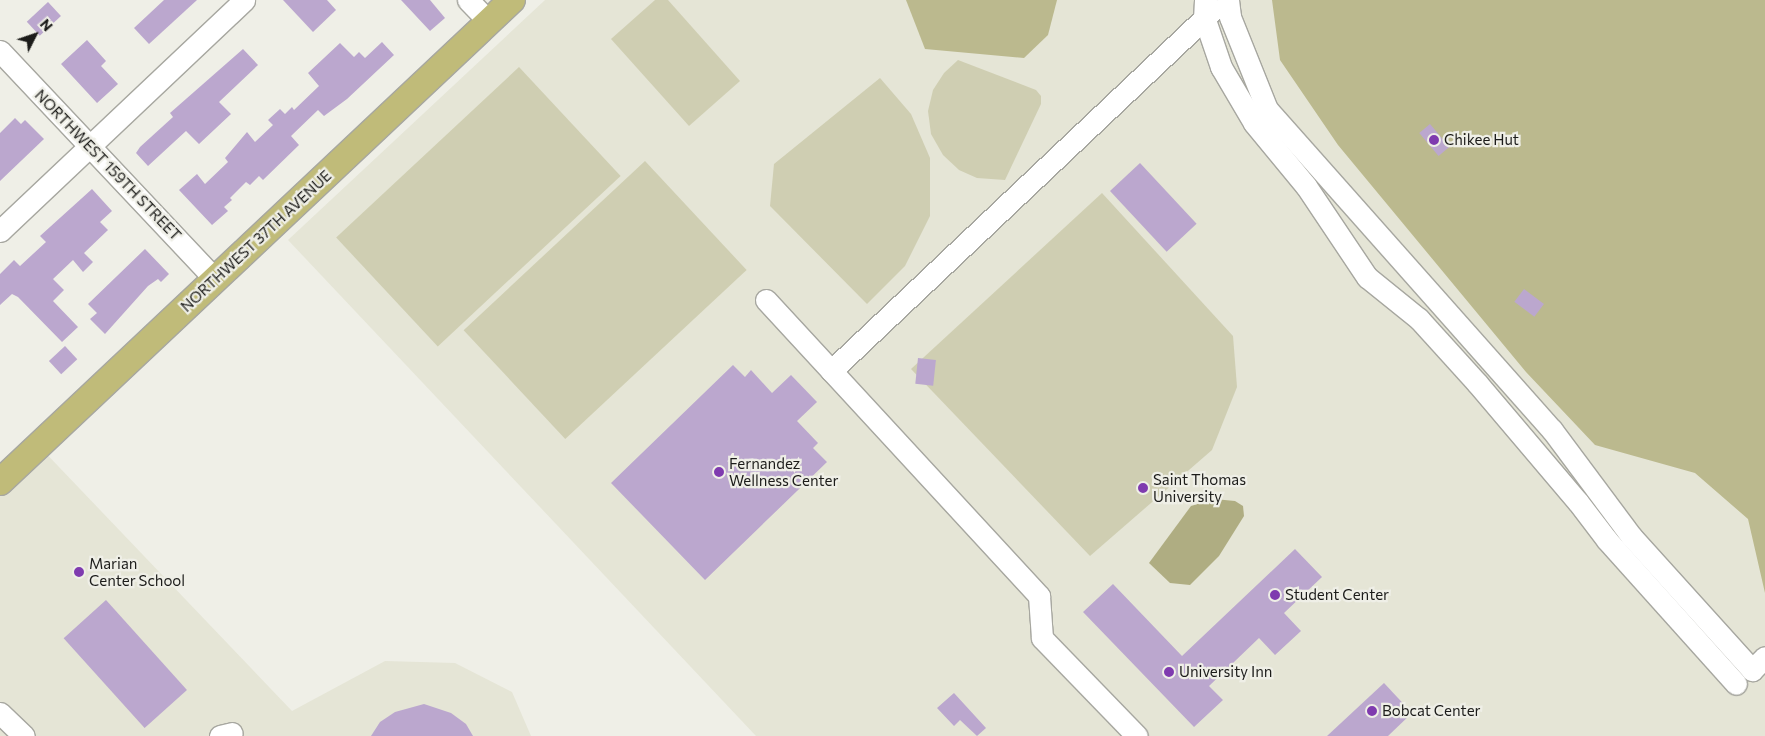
<!DOCTYPE html>
<style>
body{margin:0}
#map{position:relative;width:1765px;height:736px;overflow:hidden;background:#efefe7;font-family:Commissioner,sans-serif}
div>[style]{position:absolute}
.built>*{inset:0;background:#e5e5d6}
.green>*{inset:0;background:#cfceb2;transform-origin:0 0}
.forest>*{inset:0;background:#bbb98e}
.water>*{inset:0;background:#afad82}
.building>*{inset:0;background:#bba7ce;transform-origin:0 0}
.roads{filter:drop-shadow(1px 0 #a7a7a0) drop-shadow(-1px 0 #a7a7a0) drop-shadow(0 1px #a7a7a0) drop-shadow(0 -1px #a7a7a0)}
.minor>*{height:21px;margin:-10.5px;padding:0 10.5px;transform-origin:10.5px;border-radius:10.5px;background:#fff}
.major>*{height:26px;margin:-13px;padding:0 13px;transform-origin:13px;border-radius:13px;background:#c0bb79}
.dots>*{width:14px;height:14px;translate:-50% -50%;box-sizing:border-box;border:2px solid #efefe7;border-radius:50%}
span{translate:-50% -50%;white-space:nowrap;text-align:center;line-height:1.15;-webkit-text-stroke:4.5px #efefe7;paint-order:stroke}
.poi-label{font-size:15px;color:#1c1c1a}
.left{translate:0 -50%;text-align:left}
.street-label{font-size:15px;color:#1c1c1a}
.north{position:absolute;left:10px;top:10px;width:50px;height:50px;-webkit-text-stroke:4px #efefe7;paint-order:stroke;rotate:49deg;font-size:14px;font-weight:700;line-height:20px;text-align:center;color:#1c1c1a}
.north::after{content:'';display:block;margin:auto;width:18px;height:22px;background:#1c1c1a;clip-path:polygon(50% 0,100% 100%,50% 72%,0 100%)}
</style>
<div id="map">
<div class="built">
<i style="clip-path:polygon(545px 0,1765px 0,1765px 736px,756px 736px,288px 240px)"></i>
<i style="clip-path:polygon(38px 445px,292px 711px,385px 661px,455px 663px,512px 692px,531px 736px,0 736px,0 482px)"></i>
</div>
<div class="green">
<i style="clip-path:polygon(655px 0,668px 0,740px 81px,689px 126px,611px 39px)"></i>
<i style="clip-path:polygon(958px 60px,1036px 90px,1041px 96px,1041px 104px,1005px 180px,977px 178px,959px 170px,943px 155px,931px 134px,928px 111px,933px 90px,944px 73px)"></i>
<i style="left:519px;top:67px;width:149px;height:250px;rotate:47deg"></i>
<i style="clip-path:polygon(880px 78px,911px 114px,930px 158px,930px 216px,905px 266px,867px 304px,770px 206px,774px 164px)"></i>
<i style="left:645px;top:161px;width:149px;height:248px;rotate:47deg"></i>
<i style="clip-path:polygon(1102px 193px,1233px 336px,1237px 387px,1212px 450px,1090px 556px,911px 369px)"></i>
</div>
<div class="forest">
<i style="clip-path:polygon(906px 0,1057px 0,1048px 35px,1024px 58px,925px 49px)"></i>
<i style="clip-path:polygon(1272px 0,1765px 0,1765px 593px,1748px 519px,1695px 473px,1595px 445px,1526px 372px,1338px 145px,1280px 60px)"></i>
</div>
<div class="water">
<i style="clip-path:polygon(1214px 499px,1235px 501px,1243px 506px,1244px 516px,1219px 556px,1190px 585px,1170px 583px,1149px 563px,1191px 506px)"></i>
</div>
<div class="building">
<i style="clip-path:polygon(164px 0,197px 0,149px 44px,134px 28px)"></i>
<i style="clip-path:polygon(283px 0,327px 0,336px 10px,313px 32px)"></i>
<i style="clip-path:polygon(401px 0,430px 0,445px 18px,430px 31px)"></i>
<i style="left:48px;top:2px;width:19px;height:29px;rotate:47deg"></i>
<i style="clip-path:polygon(87px 40px,106px 61px,101px 66px,118px 84px,97px 103px,61px 64px)"></i>
<i style="clip-path:polygon(382px 42px,394px 55px,347px 99px,324px 116px,318px 110px,291px 136px,299px 145px,263px 180px,259px 176px,250px 185px,246px 182px,230px 198px,232px 200px,224px 207px,228px 211px,212px 225px,179px 190px,197px 174px,205px 184px,228px 162px,225px 158px,247px 132px,255px 142px,273px 125px,268px 120px,280px 109px,285px 114px,292px 107px,294px 110px,319px 86px,308px 73px,340px 43px,354px 57px,359px 52px,365px 58px)"></i>
<i style="clip-path:polygon(243px 49px,258px 65px,219px 102px,231px 114px,199px 144px,186px 131px,148px 166px,136px 153px,140px 147px,173px 117px,170px 113px)"></i>
<i style="clip-path:polygon(15px 118px,21px 124px,25px 120px,44px 139px,0 181px,0 133px)"></i>
<i style="left:1430px;top:124px;width:30px;height:14px;rotate:50deg"></i>
<i style="left:1140px;top:163px;width:83px;height:41px;rotate:47deg"></i>
<i style="clip-path:polygon(92px 189px,112px 211px,100px 222px,108px 230px,84px 253px,93px 262px,83px 272px,73px 260px,53px 279px,64px 290px,53px 301px,78px 327px,62px 342px,18px 297px,12px 294px,0 305px,0 274px,14px 260px,20px 266px,46px 242px,40px 236px)"></i>
<i style="clip-path:polygon(145px 249px,169px 274px,161px 282px,158px 279px,148px 286px,105px 334px,90px 319px,97px 313px,88px 304px)"></i>
<i style="left:1524px;top:289px;width:25px;height:16px;rotate:37deg"></i>
<i style="left:65px;top:346px;width:18px;height:22px;rotate:47deg"></i>
<i style="left:918px;top:358px;width:18px;height:26px;rotate:6deg"></i>
<i style="clip-path:polygon(733px 365px,745px 377px,751px 370px,772px 393px,791px 375px,817px 402px,797px 421px,818px 443px,813px 448px,827px 462px,705px 580px,611px 483px)"></i>
<i style="clip-path:polygon(1295px 549px,1322px 577px,1284px 613px,1301px 631px,1275px 655px,1259px 638px,1209px 686px,1223px 700px,1194px 727px,1083px 612px,1113px 584px,1182px 656px)"></i>
<i style="left:106px;top:600px;width:121px;height:57px;rotate:48deg"></i>
<i style="clip-path:polygon(1384px 683px,1412px 713px,1388px 736px,1327px 736px)"></i>
<i style="clip-path:polygon(954px 693px,986px 728px,977px 736px,960px 720px,954px 726px,937px 708px)"></i>
<i style="clip-path:polygon(424px 704px,451px 713px,466px 724px,473px 736px,371px 736px,380px 722px,395px 712px)"></i>
</div>
<div class="roads">
<div class="minor">
<i style="left:468px;top:0;width:30px;rotate:46deg"></i>
<i style="left:1205px;top:0;width:17px;rotate:93deg"></i>
<i style="left:1204px;top:17px;width:53px;rotate:71.2deg"></i>
<i style="left:1221px;top:67px;width:65px;rotate:59.5deg"></i>
<i style="left:1254px;top:123px;width:82px;rotate:50.5deg"></i>
<i style="left:1306px;top:186px;width:110px;rotate:56.2deg"></i>
<i style="left:1367px;top:277px;width:67px;rotate:38.9deg"></i>
<i style="left:1419px;top:319px;width:86px;rotate:47.8deg"></i>
<i style="left:1477px;top:383px;width:156px;rotate:49.7deg"></i>
<i style="left:1578px;top:502px;width:48px;rotate:52.7deg"></i>
<i style="left:1607px;top:540px;width:193px;rotate:48.1deg"></i>
<i style="left:1228px;top:0;width:17px;rotate:83deg"></i>
<i style="left:1230px;top:17px;width:99px;rotate:68.1deg"></i>
<i style="left:1267px;top:109px;width:429px;rotate:48.4deg"></i>
<i style="left:1552px;top:430px;width:132px;rotate:53.3deg"></i>
<i style="left:1631px;top:536px;width:181px;rotate:47.9deg"></i>
<i style="left:1752px;top:670px;width:18px;rotate:-45deg"></i>
<i style="left:0;top:51px;width:315px;rotate:46.7deg"></i>
<i style="left:0;top:231px;width:336px;rotate:-43.4deg"></i>
<i style="left:766px;top:300px;width:403px;rotate:47.3deg"></i>
<i style="left:1039px;top:596px;width:42px;rotate:85.9deg"></i>
<i style="left:1042px;top:638px;width:136px;rotate:45.9deg"></i>
<i style="left:831px;top:371px;width:527px;rotate:-43.39deg"></i>
<i style="left:0;top:713px;width:33px;rotate:44deg"></i>
<i style="left:220px;top:736px;width:12px;rotate:-14deg"></i>
</div>
<div class="major">
<i style="left:0;top:482px;width:703px;rotate:-43.27deg"></i>
</div>
</div>
<div class="dots">
<i style="left:1434px;top:140px;background:#7f3baf"></i>
<i style="left:719px;top:472px;background:#7f3baf"></i>
<i style="left:1143px;top:488px;background:#7f3baf"></i>
<i style="left:79px;top:572px;background:#7f3baf"></i>
<i style="left:1275px;top:595px;background:#7f3baf"></i>
<i style="left:1169px;top:672px;background:#7f3baf"></i>
<i style="left:1372px;top:711px;background:#7f3baf"></i>
</div>
<div class="poi-label">
<span class="left" style="left:1444px;top:140px">Chikee Hut</span>
<span class="left" style="left:729px;top:472px">Fernandez<br>Wellness Center</span>
<span class="left" style="left:1153px;top:488px">Saint Thomas<br>University</span>
<span class="left" style="left:89px;top:572px">Marian<br>Center School</span>
<span class="left" style="left:1285px;top:595px">Student Center</span>
<span class="left" style="left:1179px;top:672px">University Inn</span>
<span class="left" style="left:1382px;top:711px">Bobcat Center</span>
</div>
<div class="street-label">
<span style="left:108px;top:165px;rotate:46deg">NORTHWEST 159TH STREET</span>
<span style="left:256px;top:241px;rotate:-43deg">NORTHWEST 37TH AVENUE</span>
</div>
<div class="north">N</div>
</div>
